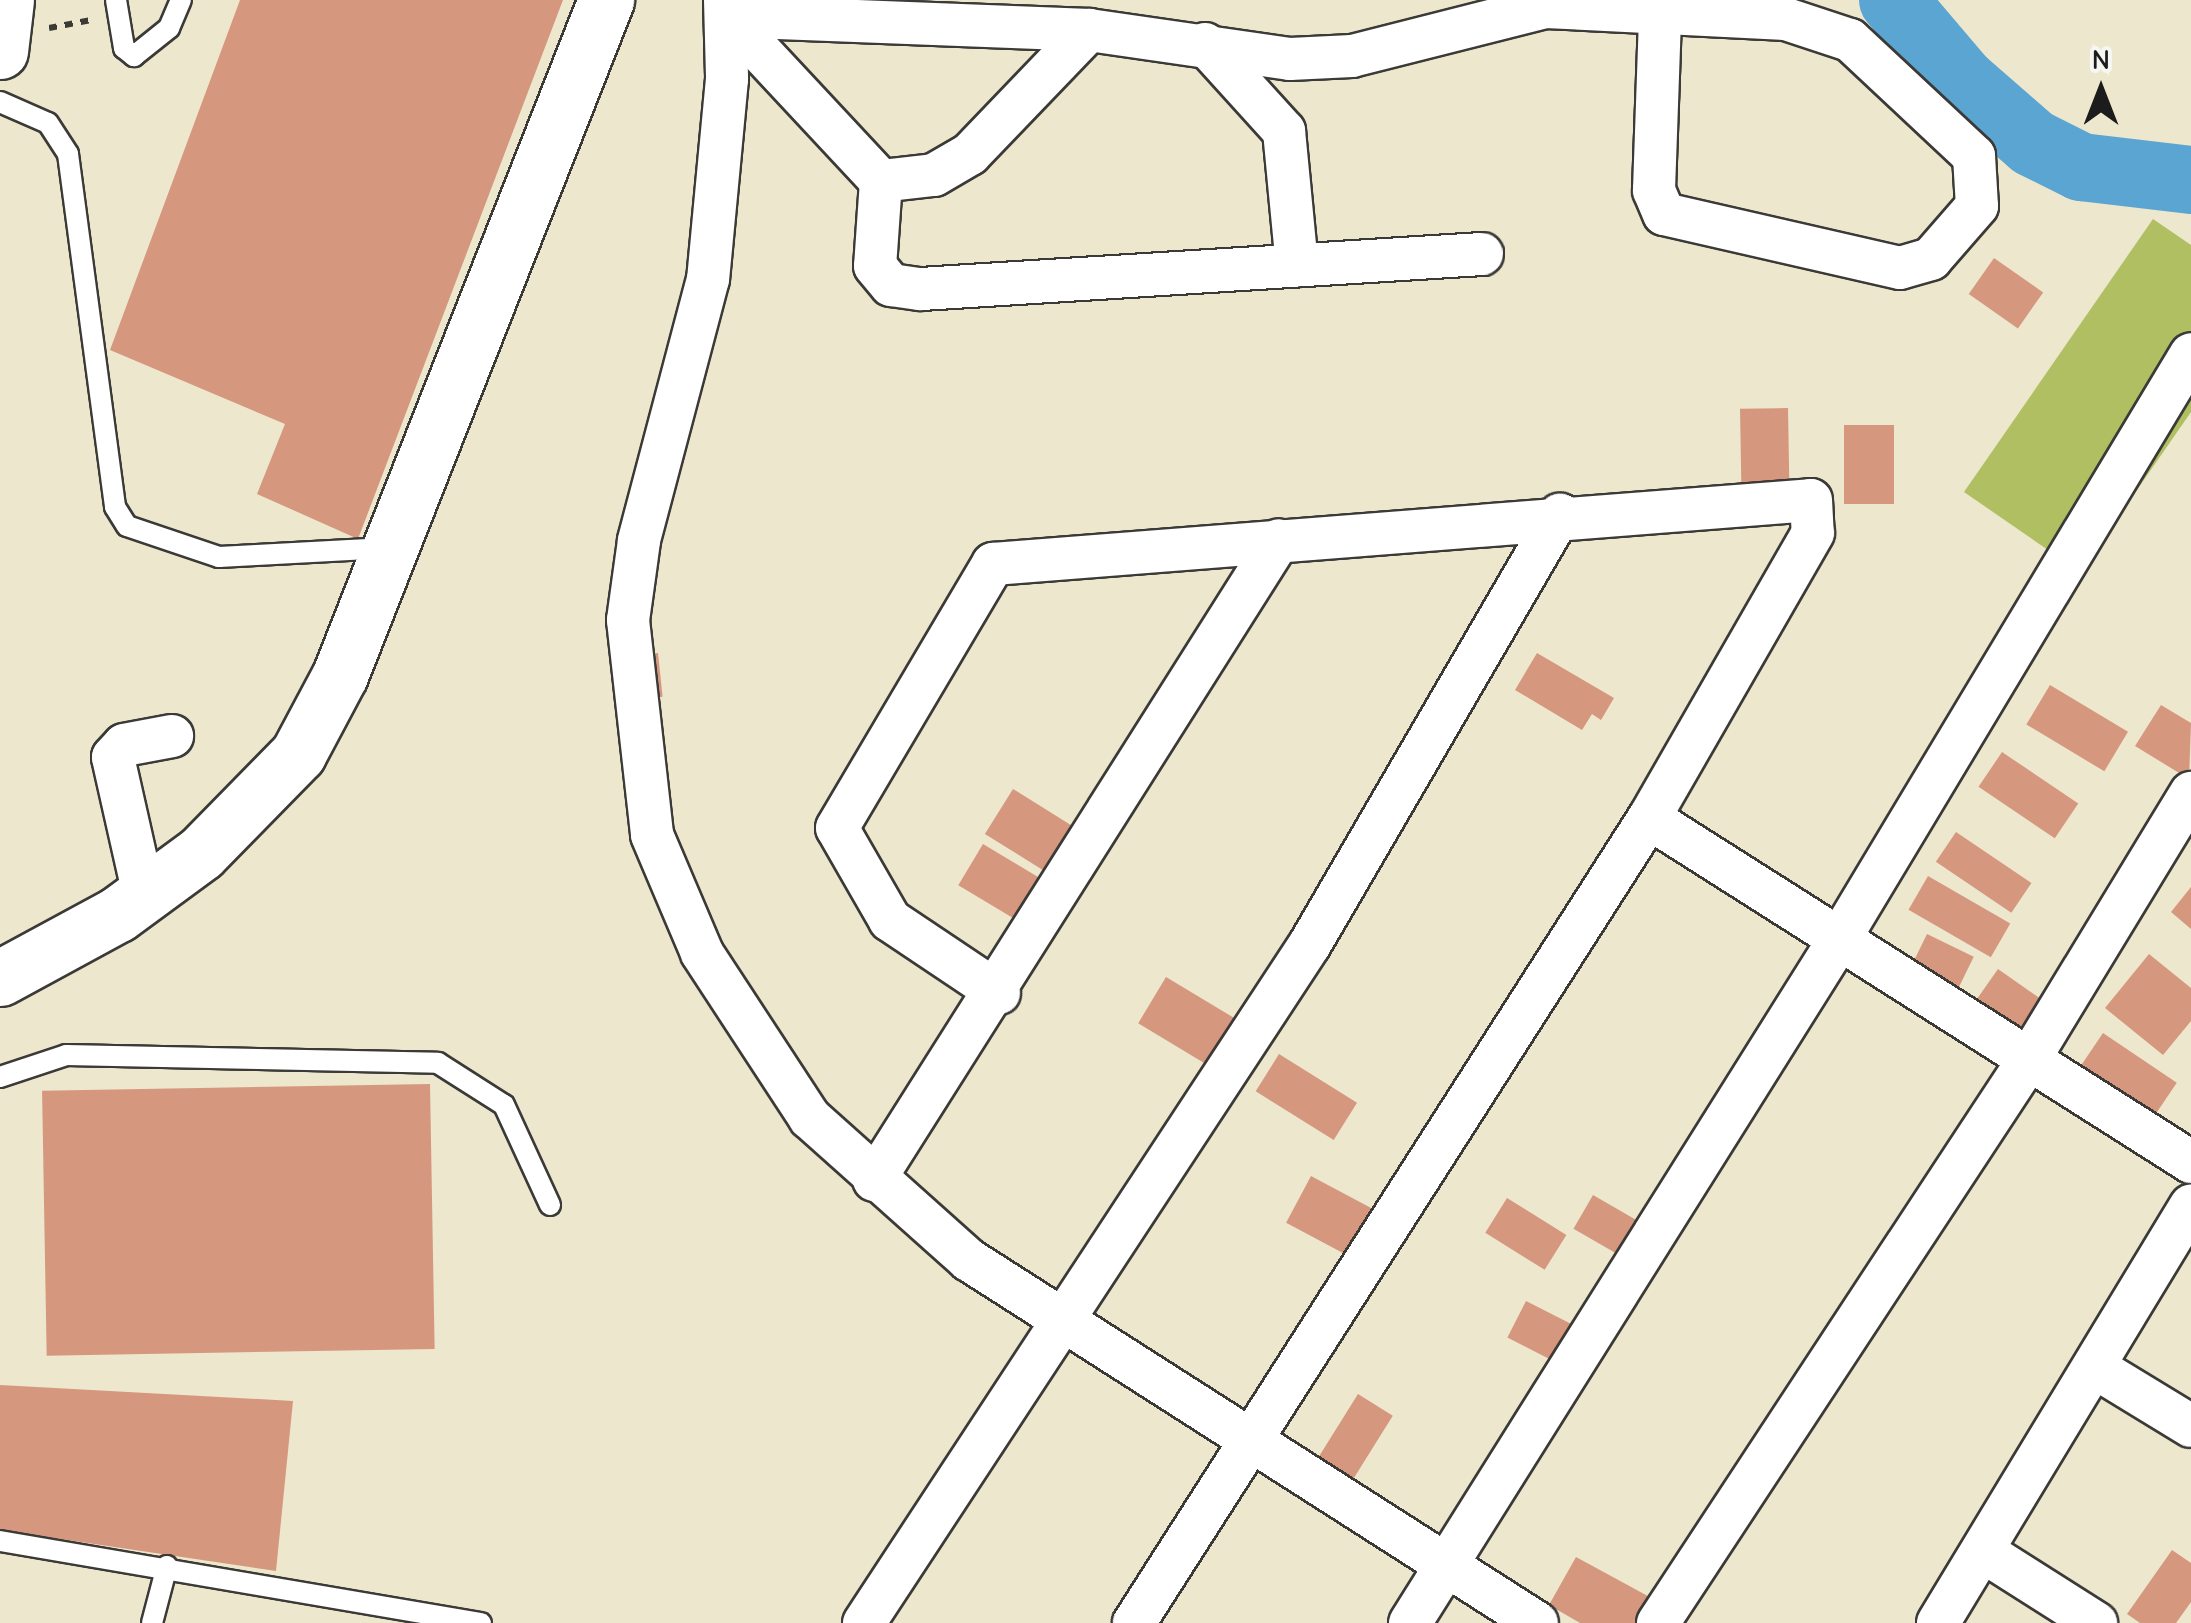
<!DOCTYPE html>
<style>
body{margin:0}
#map{position:relative;width:2191px;height:1623px;overflow:hidden;background:#ede7cd;font-family:"Comic Neue",sans-serif}
div>[style]{position:absolute}
.green>*{inset:0;background:#afbf62}
.river>*{height:68px;margin:-34px;padding:0 34px;transform-origin:34px;border-radius:34px;background:#5aa5d2}
.building>*{inset:0;background:#d6977f;transform-origin:0 0}
.path>*{height:6px;margin-top:-3px;transform-origin:0;background:repeating-linear-gradient(90deg,#3b3a37 0 8px,transparent 0 16px)}
.roads{filter:drop-shadow(2px 0 #3b3a37) drop-shadow(-2px 0 #3b3a37) drop-shadow(0 2px #3b3a37) drop-shadow(0 -2px #3b3a37)}
.lane>*{height:20px;margin:-10px;padding:0 10px;transform-origin:10px;border-radius:10px;background:#fff}
.street>*{height:42px;margin:-21px;padding:0 21px;transform-origin:21px;border-radius:21px;background:#fff}
.secondary>*{height:55px;margin:-27.5px;padding:0 27.5px;transform-origin:27.5px;border-radius:27.5px;background:#fff}
.primary>*{height:55px;margin:-27.5px;padding:0 27.5px;transform-origin:27.5px;border-radius:27.5px;background:#fff}
span{translate:-50% -50%;white-space:nowrap;text-align:center;line-height:1.15;-webkit-text-stroke:8px #f6f6f2;paint-order:stroke}
.north{position:absolute;left:2051px;top:40px;width:100px;height:100px;-webkit-text-stroke:8px #f6f6f2;paint-order:stroke;rotate:0deg;font-size:28px;font-weight:700;line-height:40px;text-align:center;color:#1c1c1c}
.north::after{content:'';display:block;margin:auto;width:35px;height:45px;background:#1c1c1c;clip-path:polygon(50% 0,100% 100%,50% 72%,0 100%)}
</style>
<div id="map">
<div class="green">
<i style="clip-path:polygon(2153px 219px,2191px 245px,2191px 412px,2080px 572px,1964px 492px)"></i>
</div>
<div class="river">
<i style="left:1893px;top:0;width:106px;rotate:49.6deg"></i>
<i style="left:1962px;top:81px;width:94px;rotate:41.1deg"></i>
<i style="left:2033px;top:143px;width:54px;rotate:26.6deg"></i>
<i style="left:2081px;top:167px;width:111px;rotate:6.7deg"></i>
</div>
<div class="building">
<i style="clip-path:polygon(240px 0,563px 0,358px 539px,257px 494px,285px 424px,110px 350px)"></i>
<i style="left:1994px;top:258px;width:60px;height:44px;rotate:35deg"></i>
<i style="left:1788px;top:408px;width:81px;height:48px;rotate:89deg"></i>
<i style="left:1844px;top:425px;width:50px;height:79px"></i>
<i style="left:658px;top:653px;width:44px;height:49px;rotate:84deg"></i>
<i style="clip-path:polygon(1537px 653px,1614px 698px,1601px 720px,1592px 714px,1582px 730px,1515px 690px)"></i>
<i style="left:2050px;top:685px;width:91px;height:46px;rotate:31deg"></i>
<i style="clip-path:polygon(2161px 705px,2191px 723px,2189px 779px,2135px 746px)"></i>
<i style="left:2002px;top:752px;width:92px;height:42px;rotate:34deg"></i>
<i style="left:1013px;top:789px;width:87px;height:53px;rotate:32deg"></i>
<i style="left:1956px;top:832px;width:91px;height:36px;rotate:34deg"></i>
<i style="left:983px;top:844px;width:89px;height:48px;rotate:31deg"></i>
<i style="left:1928px;top:876px;width:95px;height:39px;rotate:30deg"></i>
<i style="clip-path:polygon(2191px 887px,2191px 929px,2171px 912px)"></i>
<i style="left:1927px;top:934px;width:52px;height:37px;rotate:26deg"></i>
<i style="clip-path:polygon(2149px 954px,2191px 988px,2191px 1021px,2163px 1055px,2105px 1008px)"></i>
<i style="left:1998px;top:969px;width:67px;height:44px;rotate:35deg"></i>
<i style="left:1166px;top:977px;width:89px;height:54px;rotate:31deg"></i>
<i style="left:2103px;top:1033px;width:89px;height:39px;rotate:34deg"></i>
<i style="left:1279px;top:1054px;width:92px;height:44px;rotate:32deg"></i>
<i style="left:430px;top:1084px;width:265px;height:388px;rotate:89deg"></i>
<i style="left:1311px;top:1176px;width:84px;height:53px;rotate:28deg"></i>
<i style="left:1593px;top:1195px;width:66px;height:39px;rotate:30deg"></i>
<i style="left:1507px;top:1198px;width:70px;height:41px;rotate:32deg"></i>
<i style="left:1526px;top:1301px;width:68px;height:41px;rotate:27deg"></i>
<i style="clip-path:polygon(0 1385px,293px 1401px,276px 1571px,0 1530px)"></i>
<i style="left:1358px;top:1394px;width:41px;height:74px;rotate:32deg"></i>
<i style="clip-path:polygon(2172px 1550px,2191px 1563px,2191px 1602px,2176px 1623px,2140px 1623px,2127px 1614px)"></i>
<i style="clip-path:polygon(1576px 1557px,1657px 1601px,1645px 1623px,1580px 1623px,1549px 1605px)"></i>
</div>
<div class="path">
<i style="left:49px;top:28px;width:43px;rotate:-10.8deg"></i>
</div>
<div class="roads">
<div class="lane">
<i style="left:116px;top:0;width:49px;rotate:80.5deg"></i>
<i style="left:124px;top:48px;width:13px;rotate:39deg"></i>
<i style="left:134px;top:56px;width:45px;rotate:-38.7deg"></i>
<i style="left:169px;top:28px;width:30px;rotate:-67deg"></i>
<i style="left:0;top:102px;width:52px;rotate:23.6deg"></i>
<i style="left:48px;top:123px;width:37px;rotate:57deg"></i>
<i style="left:68px;top:154px;width:356px;rotate:82.4deg"></i>
<i style="left:115px;top:507px;width:22px;rotate:58deg"></i>
<i style="left:127px;top:526px;width:97px;rotate:18.6deg"></i>
<i style="left:219px;top:557px;width:168px;rotate:-3.1deg"></i>
<i style="left:0;top:1077px;width:70px;rotate:-18.4deg"></i>
<i style="left:66px;top:1055px;width:372px;rotate:1.2deg"></i>
<i style="left:438px;top:1063px;width:78px;rotate:32.5deg"></i>
<i style="left:504px;top:1105px;width:110px;rotate:65.3deg"></i>
<i style="left:0;top:1541px;width:488px;rotate:9.7deg"></i>
<i style="left:152px;top:1623px;width:59px;rotate:-75.3deg"></i>
</div>
<div class="street">
<i style="left:725px;top:0;width:79px;rotate:88.5deg"></i>
<i style="left:727px;top:79px;width:201px;rotate:95.4deg"></i>
<i style="left:708px;top:279px;width:271px;rotate:104.8deg"></i>
<i style="left:639px;top:541px;width:80px;rotate:97.9deg"></i>
<i style="left:628px;top:620px;width:216px;rotate:83.6deg"></i>
<i style="left:652px;top:835px;width:128px;rotate:67deg"></i>
<i style="left:702px;top:953px;width:197px;rotate:56.8deg"></i>
<i style="left:810px;top:1118px;width:213px;rotate:41.8deg"></i>
<i style="left:969px;top:1260px;width:674px;rotate:32.58deg"></i>
<i style="left:727px;top:16px;width:362px;rotate:2.2deg"></i>
<i style="left:1089px;top:30px;width:203px;rotate:8.2deg"></i>
<i style="left:1290px;top:59px;width:62px;rotate:-2.8deg"></i>
<i style="left:1352px;top:56px;width:200px;rotate:-14.2deg"></i>
<i style="left:1546px;top:7px;width:240px;rotate:2.9deg"></i>
<i style="left:1786px;top:19px;width:67px;rotate:18.2deg"></i>
<i style="left:1850px;top:40px;width:170px;rotate:43.1deg"></i>
<i style="left:1974px;top:156px;width:50px;rotate:86.6deg"></i>
<i style="left:1977px;top:206px;width:70px;rotate:131deg"></i>
<i style="left:1931px;top:259px;width:32px;rotate:164deg"></i>
<i style="left:1900px;top:268px;width:242px;rotate:-167.1deg"></i>
<i style="left:1664px;top:214px;width:26px;rotate:-113deg"></i>
<i style="left:1654px;top:190px;width:174px;rotate:-88deg"></i>
<i style="left:727px;top:16px;width:226px;rotate:47deg"></i>
<i style="left:881px;top:181px;width:53px;rotate:-6.5deg"></i>
<i style="left:934px;top:175px;width:42px;rotate:-30.3deg"></i>
<i style="left:970px;top:154px;width:172px;rotate:-46.2deg"></i>
<i style="left:1205px;top:44px;width:118px;rotate:47.8deg"></i>
<i style="left:1284px;top:131px;width:135px;rotate:84.5deg"></i>
<i style="left:881px;top:181px;width:85px;rotate:94deg"></i>
<i style="left:875px;top:266px;width:25px;rotate:50deg"></i>
<i style="left:891px;top:285px;width:30px;rotate:8deg"></i>
<i style="left:921px;top:289px;width:562px;rotate:-3.57deg"></i>
<i style="left:1649px;top:818px;width:642px;rotate:32.4deg"></i>
<i style="left:144px;top:895px;width:141px;rotate:-102.7deg"></i>
<i style="left:113px;top:757px;width:16px;rotate:-47deg"></i>
<i style="left:124px;top:745px;width:49px;rotate:-10.6deg"></i>
<i style="left:999px;top:993px;width:131px;rotate:-146.2deg"></i>
<i style="left:890px;top:920px;width:106px;rotate:-119.9deg"></i>
<i style="left:837px;top:828px;width:307px;rotate:-59.4deg"></i>
<i style="left:993px;top:564px;width:820px;rotate:-4.47deg"></i>
<i style="left:1811px;top:500px;width:33px;rotate:87deg"></i>
<i style="left:1813px;top:533px;width:329px;rotate:119.9deg"></i>
<i style="left:1649px;top:818px;width:956px;rotate:122.61deg"></i>
<i style="left:874px;top:1180px;width:757px;rotate:-57.67deg"></i>
<i style="left:2096px;top:1368px;width:111px;rotate:31.4deg"></i>
<i style="left:1984px;top:1552px;width:133px;rotate:32.4deg"></i>
<i style="left:864px;top:1623px;width:812px;rotate:-56.7deg"></i>
<i style="left:1310px;top:944px;width:497px;rotate:-59.8deg"></i>
<i style="left:1410px;top:1623px;width:809px;rotate:-57.88deg"></i>
<i style="left:1840px;top:938px;width:681px;rotate:-58.99deg"></i>
<i style="left:1658px;top:1623px;width:679px;rotate:-56.66deg"></i>
<i style="left:2031px;top:1056px;width:308px;rotate:-58.7deg"></i>
<i style="left:1938px;top:1623px;width:488px;rotate:-58.8deg"></i>
</div>
<div class="secondary">
<i style="left:0;top:978px;width:134px;rotate:-28.5deg"></i>
<i style="left:118px;top:914px;width:103px;rotate:-36.3deg"></i>
<i style="left:201px;top:853px;width:139px;rotate:-45.6deg"></i>
<i style="left:298px;top:754px;width:89px;rotate:-62deg"></i>
<i style="left:340px;top:675px;width:726px;rotate:-68.49deg"></i>
</div>
<div class="primary">
<i style="left:0;top:51px;width:51px;rotate:-83.3deg"></i>
</div>
</div>
<div class="north">N</div>
</div>
